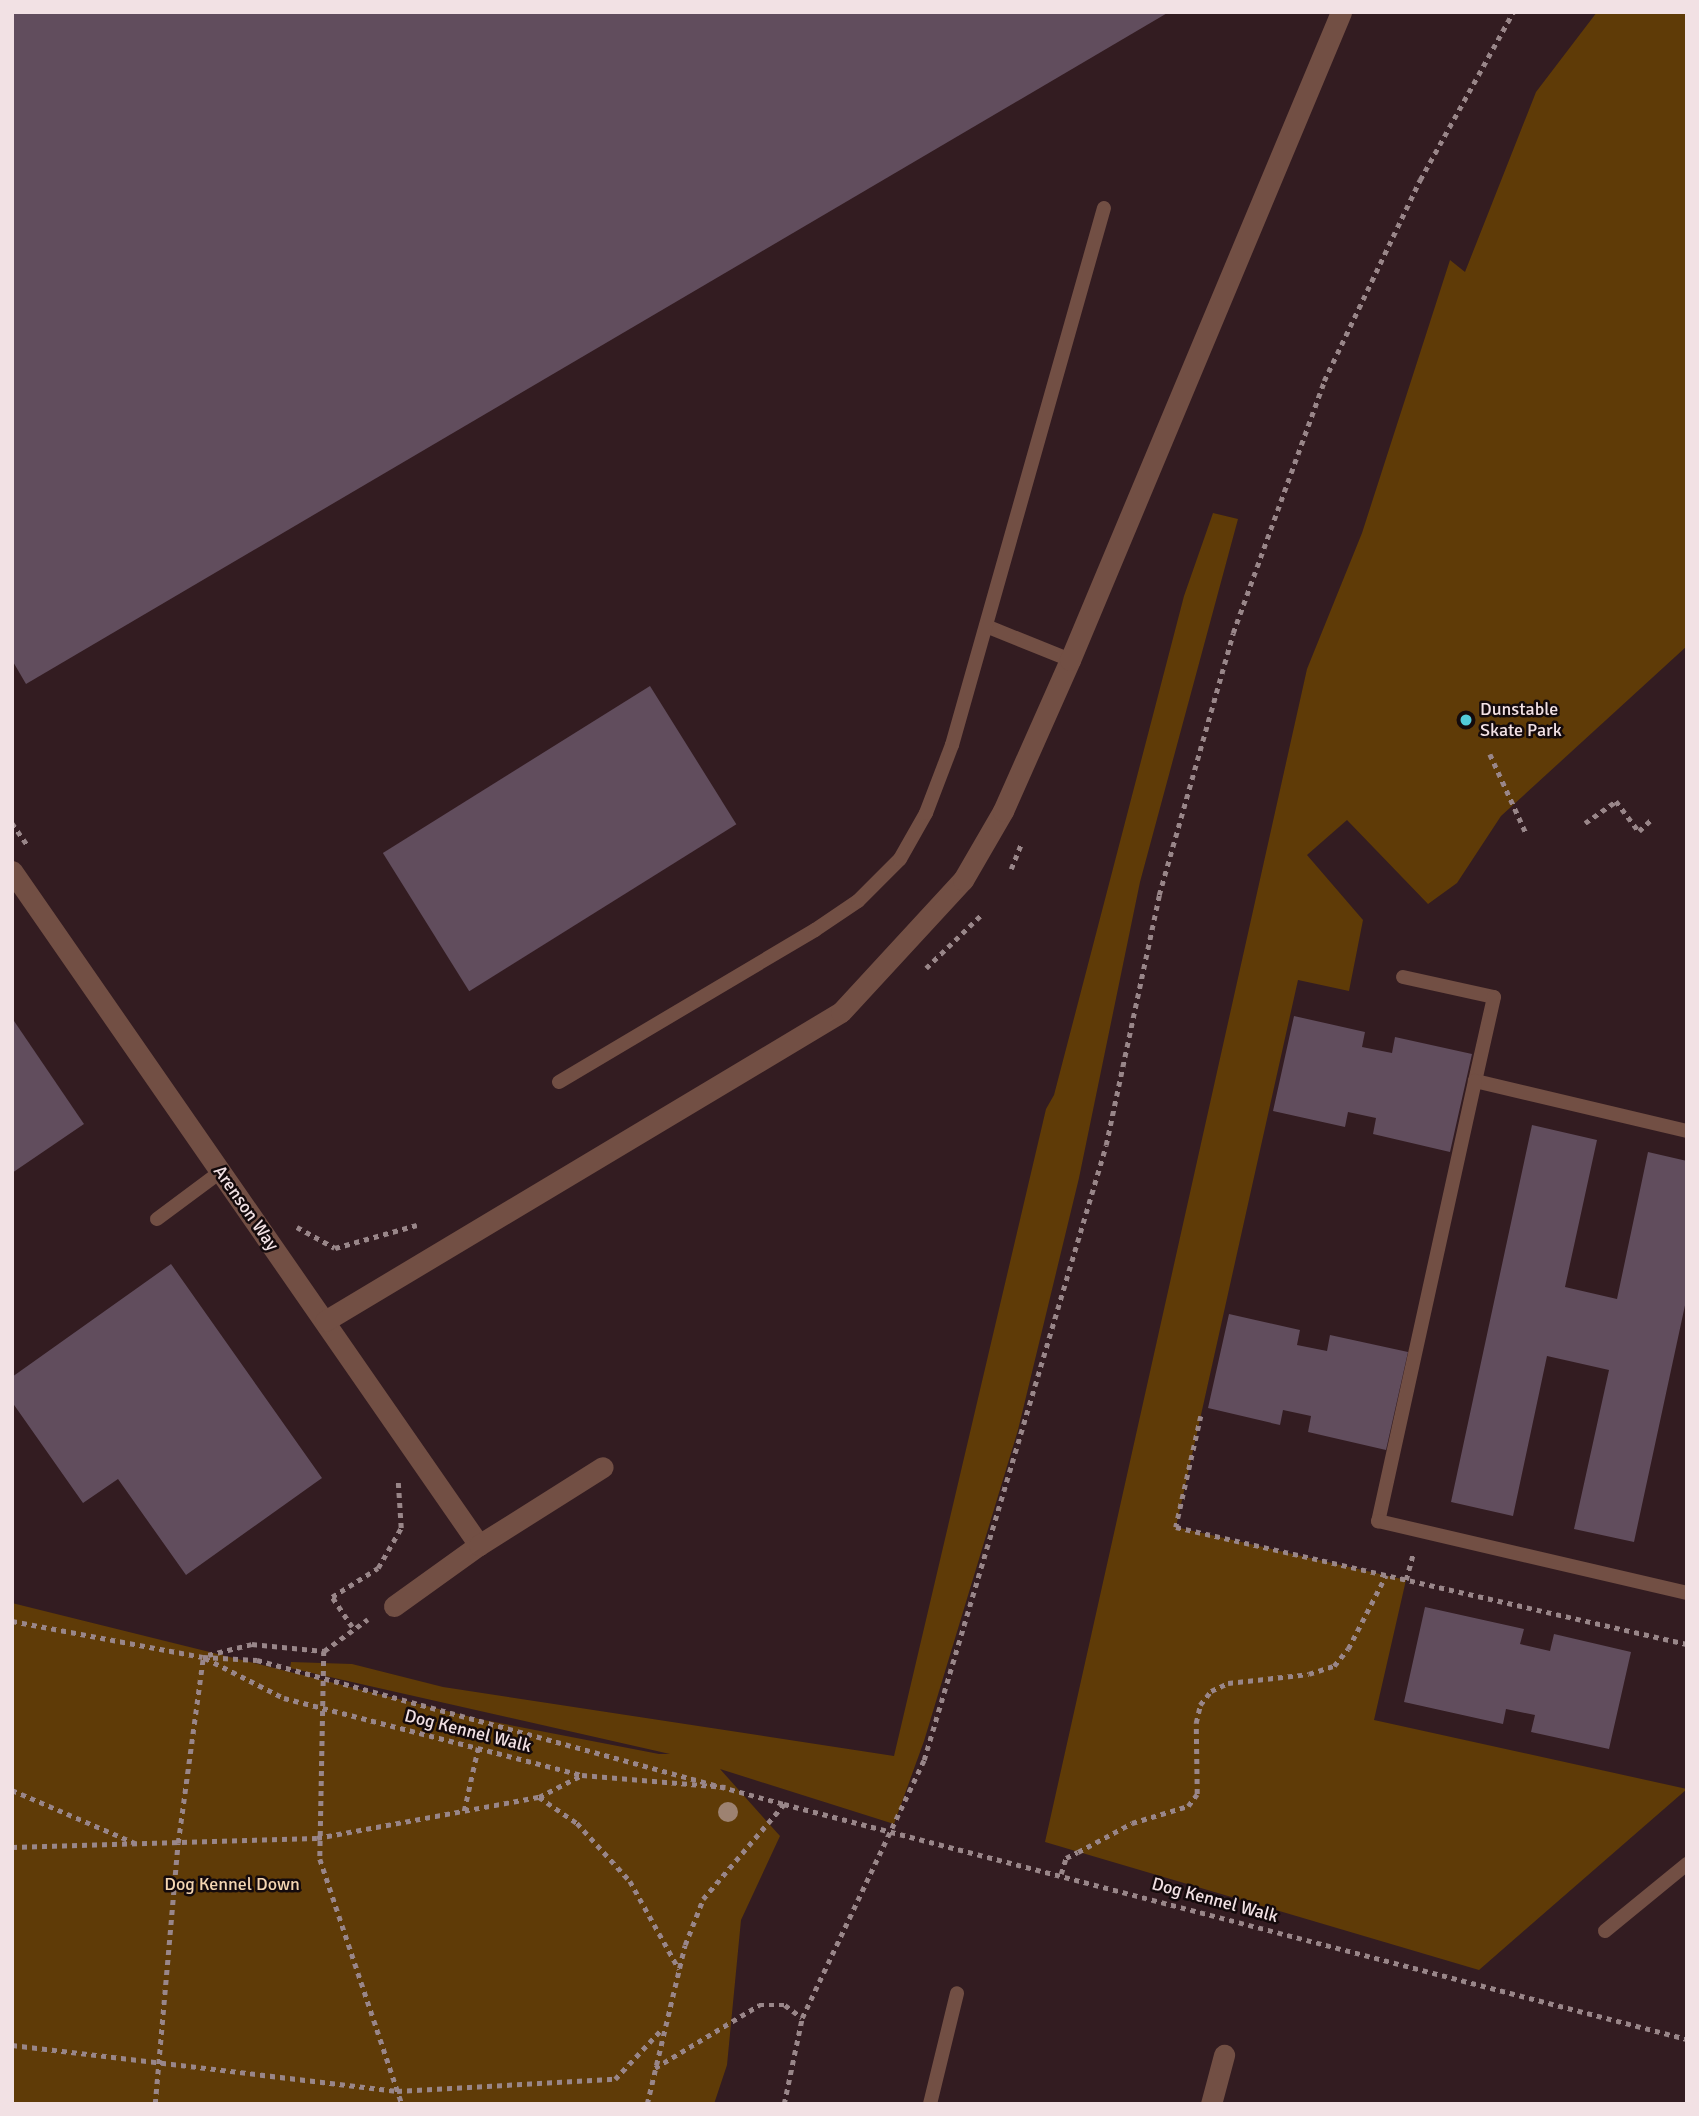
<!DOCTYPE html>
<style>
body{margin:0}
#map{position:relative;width:1699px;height:2116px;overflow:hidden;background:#331c21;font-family:Signika,sans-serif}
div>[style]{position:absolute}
.green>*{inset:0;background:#5f3b07}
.building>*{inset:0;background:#614d5d;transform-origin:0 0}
.path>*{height:4.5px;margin-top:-2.25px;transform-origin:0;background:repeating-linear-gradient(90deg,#998689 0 5px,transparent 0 10px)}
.lane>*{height:14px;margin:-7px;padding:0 7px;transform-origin:7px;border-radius:7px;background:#724f44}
.street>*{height:21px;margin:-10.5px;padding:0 10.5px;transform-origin:10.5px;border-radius:10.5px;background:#724f44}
.trees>*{width:20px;height:20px;margin:-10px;border-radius:50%;background:#9d8271}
.dots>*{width:19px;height:19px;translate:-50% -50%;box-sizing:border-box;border:4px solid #140a0c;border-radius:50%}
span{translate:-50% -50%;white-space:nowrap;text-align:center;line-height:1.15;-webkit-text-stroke:5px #140a0c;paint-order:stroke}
.poi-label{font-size:18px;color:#f2e1e4}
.left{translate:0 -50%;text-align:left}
.street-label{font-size:18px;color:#f2e1e4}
.park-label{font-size:18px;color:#f4d5b2}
.frame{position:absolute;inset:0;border:14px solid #f2e1e4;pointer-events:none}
</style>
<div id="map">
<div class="green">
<i style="clip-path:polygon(1597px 12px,1687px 12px,1687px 646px,1501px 816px,1457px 883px,1428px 904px,1347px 820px,1307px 855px,1363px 920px,1349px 991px,1298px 980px,1176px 1527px,1406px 1580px,1374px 1720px,1687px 1789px,1479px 1970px,1045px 1842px,1307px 669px,1362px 533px,1450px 260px,1465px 272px,1536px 92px)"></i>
<i style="clip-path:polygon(1213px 513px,1238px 519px,1140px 882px,1079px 1178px,1018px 1430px,924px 1741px,894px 1824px,720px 1769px,780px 1836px,741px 1920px,727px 2065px,714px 2104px,12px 2104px,12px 1603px,479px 1719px,659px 1754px,670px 1754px,290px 1668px,291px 1662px,352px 1664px,443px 1687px,894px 1756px,1046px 1109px,1054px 1095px,1184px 596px)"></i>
</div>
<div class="building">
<i style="clip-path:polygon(12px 12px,1169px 12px,26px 684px,12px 660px)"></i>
<i style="left:650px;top:686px;width:163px;height:315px;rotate:58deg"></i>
<i style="clip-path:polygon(1294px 1016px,1365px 1032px,1362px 1047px,1392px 1053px,1395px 1037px,1472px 1054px,1450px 1152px,1373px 1134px,1376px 1118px,1348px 1112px,1345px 1127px,1273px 1111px)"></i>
<i style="clip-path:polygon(12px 1018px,84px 1124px,12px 1173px)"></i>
<i style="clip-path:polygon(1532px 1125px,1597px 1140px,1565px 1287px,1617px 1299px,1648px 1152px,1687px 1161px,1687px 1296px,1634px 1542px,1574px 1529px,1609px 1370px,1547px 1356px,1513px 1516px,1451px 1502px)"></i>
<i style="clip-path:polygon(171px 1264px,322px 1478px,186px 1575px,118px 1479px,83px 1503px,12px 1402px,12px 1377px)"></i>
<i style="clip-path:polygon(1229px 1314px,1300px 1330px,1297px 1345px,1327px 1351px,1330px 1335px,1408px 1352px,1386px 1450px,1308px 1432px,1311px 1416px,1283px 1410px,1280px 1425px,1208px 1408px)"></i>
<i style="clip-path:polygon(1425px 1607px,1524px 1629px,1520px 1644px,1550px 1651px,1554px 1634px,1631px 1652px,1609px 1749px,1531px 1732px,1535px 1715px,1506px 1709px,1503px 1724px,1404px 1702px)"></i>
</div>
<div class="path">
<i style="left:1490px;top:754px;width:87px;rotate:65.5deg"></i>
<i style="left:12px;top:823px;width:28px;rotate:55deg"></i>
<i style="left:1585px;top:823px;width:38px;rotate:-35deg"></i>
<i style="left:1616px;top:801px;width:38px;rotate:53deg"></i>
<i style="left:1639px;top:831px;width:19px;rotate:-43deg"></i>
<i style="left:1011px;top:869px;width:27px;rotate:-68deg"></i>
<i style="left:926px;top:968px;width:76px;rotate:-43.9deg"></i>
<i style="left:297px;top:1227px;width:43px;rotate:28.9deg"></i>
<i style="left:335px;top:1248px;width:85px;rotate:-15.7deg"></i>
<i style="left:1201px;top:1416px;width:114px;rotate:102.7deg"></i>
<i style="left:1176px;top:1527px;width:524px;rotate:12.9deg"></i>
<i style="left:1406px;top:1580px;width:28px;rotate:-75deg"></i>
<i style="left:12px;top:1621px;width:194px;rotate:10.7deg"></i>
<i style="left:203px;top:1657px;width:54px;rotate:3.2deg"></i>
<i style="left:257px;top:1660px;width:546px;rotate:15.28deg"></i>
<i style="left:784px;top:1804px;width:933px;rotate:14.59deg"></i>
<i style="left:352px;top:1627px;width:36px;rotate:-124deg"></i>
<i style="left:332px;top:1597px;width:54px;rotate:-32.2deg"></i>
<i style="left:378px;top:1568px;width:46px;rotate:-60.1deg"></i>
<i style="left:401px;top:1528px;width:47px;rotate:-93.7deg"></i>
<i style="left:324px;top:1651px;width:208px;rotate:91.1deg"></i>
<i style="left:320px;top:1859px;width:258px;rotate:71.5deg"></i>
<i style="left:208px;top:1655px;width:45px;rotate:-14deg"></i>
<i style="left:252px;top:1644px;width:72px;rotate:5.6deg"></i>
<i style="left:324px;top:1651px;width:54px;rotate:-36deg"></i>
<i style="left:205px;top:1658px;width:89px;rotate:26.9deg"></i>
<i style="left:284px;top:1698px;width:308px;rotate:14.5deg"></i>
<i style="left:582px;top:1775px;width:144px;rotate:4.8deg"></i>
<i style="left:12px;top:1790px;width:134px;rotate:23.3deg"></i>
<i style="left:539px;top:1797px;width:46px;rotate:34.4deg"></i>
<i style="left:577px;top:1823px;width:79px;rotate:47.6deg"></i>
<i style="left:630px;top:1881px;width:101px;rotate:60.9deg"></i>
<i style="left:464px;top:1811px;width:65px;rotate:-77.5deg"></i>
<i style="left:12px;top:1847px;width:305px;rotate:-1.7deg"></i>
<i style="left:317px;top:1838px;width:226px;rotate:-10.5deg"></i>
<i style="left:539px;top:1797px;width:48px;rotate:-27.1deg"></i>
<i style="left:1061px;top:1874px;width:17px;rotate:-73deg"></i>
<i style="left:1066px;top:1858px;width:13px;rotate:-27deg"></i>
<i style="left:1078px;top:1852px;width:61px;rotate:-28.2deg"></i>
<i style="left:1132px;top:1823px;width:59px;rotate:-16.9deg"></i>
<i style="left:1188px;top:1806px;width:15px;rotate:-53deg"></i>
<i style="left:1197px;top:1794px;width:71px;rotate:-90.8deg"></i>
<i style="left:1196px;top:1723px;width:18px;rotate:-77deg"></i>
<i style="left:1200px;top:1705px;width:18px;rotate:-52deg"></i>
<i style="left:1211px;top:1691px;width:19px;rotate:-25deg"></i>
<i style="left:1228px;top:1683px;width:81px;rotate:-6.3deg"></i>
<i style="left:1309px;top:1674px;width:26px;rotate:-18deg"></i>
<i style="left:1334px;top:1666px;width:22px;rotate:-51deg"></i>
<i style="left:1348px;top:1649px;width:83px;rotate:-62.8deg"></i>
<i style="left:12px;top:2045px;width:388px;rotate:6.8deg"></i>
<i style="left:397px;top:2091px;width:218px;rotate:-3.2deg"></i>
<i style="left:615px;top:2079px;width:69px;rotate:-46.8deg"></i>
<i style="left:655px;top:2068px;width:122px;rotate:-31.2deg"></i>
<i style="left:759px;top:2005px;width:26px"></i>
<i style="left:785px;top:2005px;width:21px;rotate:37deg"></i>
<i style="left:155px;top:2104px;width:262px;rotate:-85deg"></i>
<i style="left:178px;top:1843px;width:188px;rotate:-82.3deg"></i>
<i style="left:647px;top:2104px;width:163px;rotate:-76.6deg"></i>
<i style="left:685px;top:1945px;width:49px;rotate:-68.6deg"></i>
<i style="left:703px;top:1899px;width:125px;rotate:-49.5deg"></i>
<i style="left:784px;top:2104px;width:88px;rotate:-78.2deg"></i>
<i style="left:802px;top:2018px;width:285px;rotate:-64.7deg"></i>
<i style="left:924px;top:1760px;width:641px;rotate:-73.51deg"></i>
<i style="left:1106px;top:1145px;width:256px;rotate:-78deg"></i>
<i style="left:1159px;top:895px;width:272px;rotate:-74.2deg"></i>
<i style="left:1233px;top:633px;width:268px;rotate:-70.1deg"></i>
<i style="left:1324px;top:381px;width:223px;rotate:-64.5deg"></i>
<i style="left:1420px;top:180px;width:192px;rotate:-61deg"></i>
</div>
<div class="lane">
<i style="left:986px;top:626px;width:91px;rotate:22deg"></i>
<i style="left:1403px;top:977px;width:93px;rotate:12.4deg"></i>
<i style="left:1494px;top:997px;width:86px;rotate:102.7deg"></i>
<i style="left:559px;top:1082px;width:298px;rotate:-30.7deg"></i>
<i style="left:815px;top:930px;width:52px;rotate:-34deg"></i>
<i style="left:858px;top:901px;width:59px;rotate:-45deg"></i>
<i style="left:900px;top:859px;width:53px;rotate:-60.5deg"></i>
<i style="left:926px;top:813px;width:73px;rotate:-69.1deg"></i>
<i style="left:952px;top:745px;width:558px;rotate:-74.2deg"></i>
<i style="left:1687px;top:1131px;width:218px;rotate:-166.7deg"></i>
<i style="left:1475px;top:1081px;width:451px;rotate:102.4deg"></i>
<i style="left:1378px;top:1521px;width:317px;rotate:13.1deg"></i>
<i style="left:157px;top:1219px;width:79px;rotate:-36.7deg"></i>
<i style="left:1605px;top:1931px;width:106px;rotate:-39.3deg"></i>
<i style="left:930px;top:2104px;width:114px;rotate:-76.3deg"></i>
</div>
<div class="street">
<i style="left:12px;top:871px;width:820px;rotate:55.28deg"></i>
<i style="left:325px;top:1321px;width:601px;rotate:-30.91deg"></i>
<i style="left:841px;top:1012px;width:180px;rotate:-47.3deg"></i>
<i style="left:963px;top:880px;width:80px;rotate:-59.9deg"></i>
<i style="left:1003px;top:811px;width:165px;rotate:-66.1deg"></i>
<i style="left:1070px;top:660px;width:702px;rotate:-67.3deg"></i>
<i style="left:394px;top:1606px;width:105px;rotate:-35.7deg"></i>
<i style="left:479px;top:1545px;width:146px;rotate:-32.2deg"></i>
<i style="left:1211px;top:2104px;width:51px;rotate:-75.1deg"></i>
</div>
<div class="trees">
<i style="left:728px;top:1812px"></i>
</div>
<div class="dots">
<i style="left:1466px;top:720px;background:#52cbd9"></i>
</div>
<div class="poi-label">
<span class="left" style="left:1480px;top:720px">Dunstable<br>Skate Park</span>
</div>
<div class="street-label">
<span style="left:246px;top:1208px;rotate:55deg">Arenson Way</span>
<span style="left:468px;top:1731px;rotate:14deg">Dog Kennel Walk</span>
<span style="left:1215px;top:1900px;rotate:15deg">Dog Kennel Walk</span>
</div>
<div class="park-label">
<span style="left:232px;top:1884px">Dog Kennel Down</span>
</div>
<div class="frame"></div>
</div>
